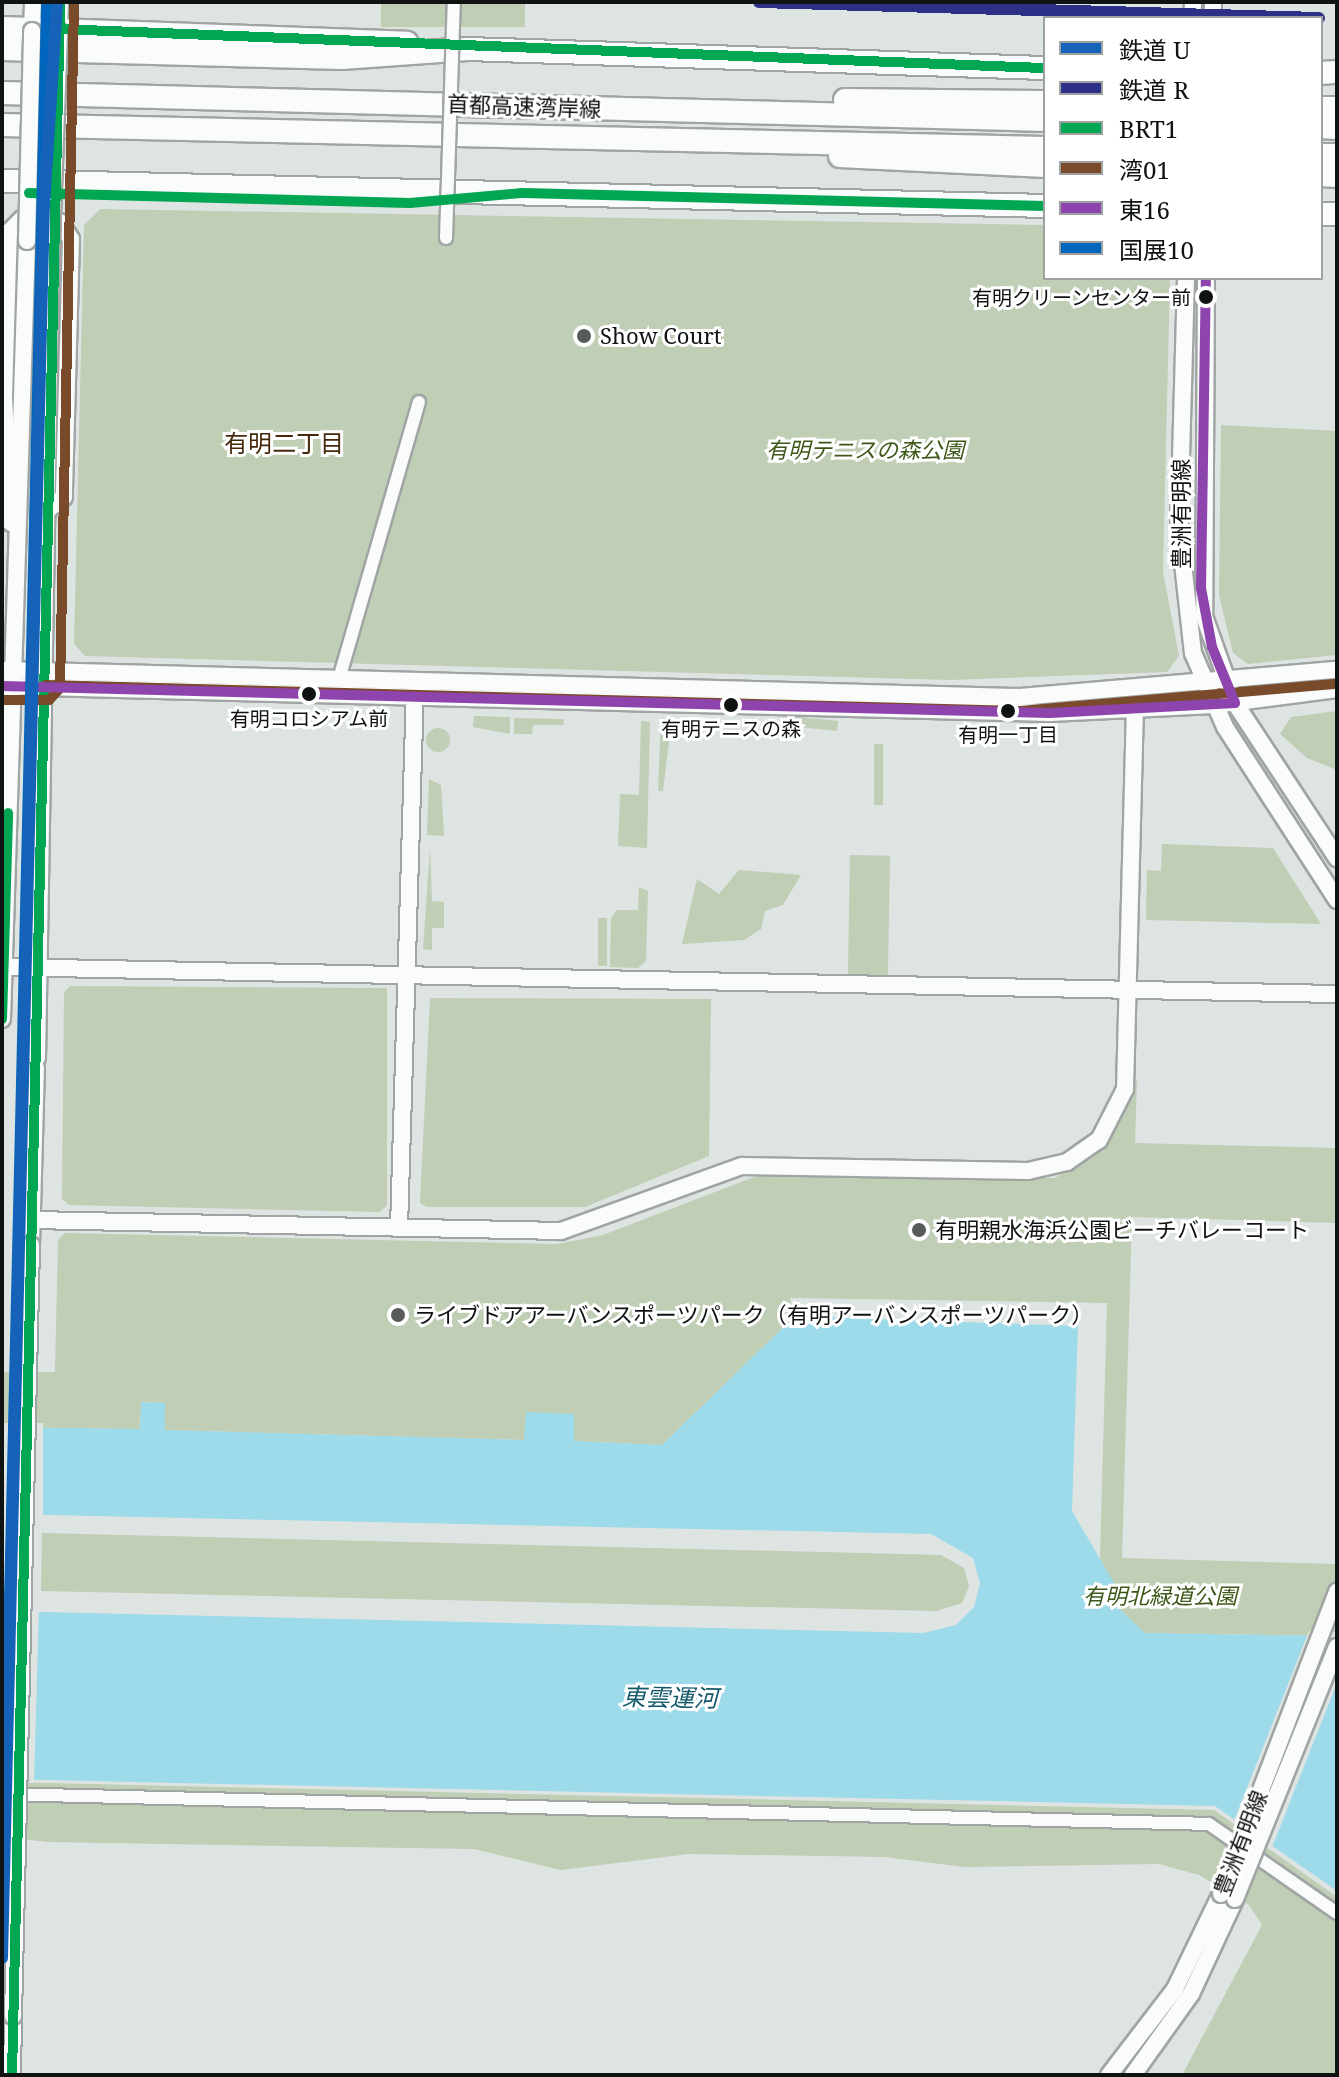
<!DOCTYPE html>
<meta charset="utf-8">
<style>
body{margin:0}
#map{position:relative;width:1339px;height:2077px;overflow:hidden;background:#dde4e2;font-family:"Noto Serif","Noto Sans JP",serif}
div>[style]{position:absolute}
.green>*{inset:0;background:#bfceb5;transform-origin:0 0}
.round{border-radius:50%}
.water>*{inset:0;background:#9ddaea}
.pier>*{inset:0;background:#dde4e2;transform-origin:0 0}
.roads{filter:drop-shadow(2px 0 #a0a5a4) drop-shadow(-2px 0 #a0a5a4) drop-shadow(0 2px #a0a5a4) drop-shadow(0 -2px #a0a5a4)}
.street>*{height:12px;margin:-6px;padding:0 6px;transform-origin:6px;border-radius:6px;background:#fafbfb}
.secondary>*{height:16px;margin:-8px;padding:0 8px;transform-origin:8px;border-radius:8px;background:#fafbfb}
.highway>*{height:22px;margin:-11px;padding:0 11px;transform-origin:11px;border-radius:11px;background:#fafbfb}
.bridges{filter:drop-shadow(2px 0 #a0a5a4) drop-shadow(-2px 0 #a0a5a4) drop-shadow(0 2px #a0a5a4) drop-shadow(0 -2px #a0a5a4)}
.street-bridge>*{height:12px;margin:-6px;padding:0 6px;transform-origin:6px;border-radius:6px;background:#fafbfb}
.secondary-bridge>*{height:16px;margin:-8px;padding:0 8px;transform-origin:8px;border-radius:8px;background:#fafbfb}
.bus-1>*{height:10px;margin:-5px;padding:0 5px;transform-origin:5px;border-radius:5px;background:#00a651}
.bus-2>*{height:10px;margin:-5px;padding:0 5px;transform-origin:5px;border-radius:5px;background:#7a4b2a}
.bus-3>*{height:10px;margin:-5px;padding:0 5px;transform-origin:5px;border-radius:5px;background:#8e44ad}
.bus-4>*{height:10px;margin:-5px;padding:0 5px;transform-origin:5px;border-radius:5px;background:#0065bd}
.rail-1>*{height:12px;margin:-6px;padding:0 6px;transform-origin:6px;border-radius:6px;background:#1662b8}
.rail-2>*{height:12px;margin:-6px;padding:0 6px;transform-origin:6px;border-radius:6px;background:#2d3087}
.dots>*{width:22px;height:22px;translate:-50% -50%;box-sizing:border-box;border:4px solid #fff;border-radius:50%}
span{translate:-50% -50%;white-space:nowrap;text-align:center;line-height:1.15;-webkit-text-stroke:6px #fff;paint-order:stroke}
.bus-label{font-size:20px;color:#0f1312}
.right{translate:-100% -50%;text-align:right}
.street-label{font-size:22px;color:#0f1312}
.poi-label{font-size:22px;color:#0f1312}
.left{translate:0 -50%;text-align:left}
.park-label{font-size:22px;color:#3c5718;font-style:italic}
.neighbourhood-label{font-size:24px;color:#46290c}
.water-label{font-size:24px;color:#14596b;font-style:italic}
.frame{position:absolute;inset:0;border:4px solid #0f1312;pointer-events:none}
.legend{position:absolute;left:1043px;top:16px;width:280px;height:264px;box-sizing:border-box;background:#fff;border:2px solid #9fa1a0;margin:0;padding:10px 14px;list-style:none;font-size:24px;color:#0f1312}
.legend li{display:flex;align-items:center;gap:16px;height:40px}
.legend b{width:40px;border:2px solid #9fa1a0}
</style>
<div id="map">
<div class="green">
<i style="left:381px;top:2px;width:144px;height:25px"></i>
<i style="clip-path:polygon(100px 209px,1045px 225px,1045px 278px,1170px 278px,1163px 572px,1179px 656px,1167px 672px,950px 680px,85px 656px,74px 644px,84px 225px)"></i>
<i style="clip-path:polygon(1221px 425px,1337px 431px,1337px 655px,1248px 664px,1233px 653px,1219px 595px)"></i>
<i style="clip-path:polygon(1337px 711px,1337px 770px,1307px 758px,1280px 734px,1291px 717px)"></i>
<i style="clip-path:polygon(510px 717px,510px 734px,473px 727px,474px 716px)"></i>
<i style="clip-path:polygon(514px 718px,564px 719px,563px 725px,533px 725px,532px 734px,514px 734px)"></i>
<i style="clip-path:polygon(661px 718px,672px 718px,663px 791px,658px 791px)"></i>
<i style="clip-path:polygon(641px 721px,650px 722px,647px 848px,618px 846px,620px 794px,639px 795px)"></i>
<i style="left:838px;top:721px;width:10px;height:43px;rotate:96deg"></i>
<i class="round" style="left:426px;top:728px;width:24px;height:24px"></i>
<i style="left:874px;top:744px;width:9px;height:61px"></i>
<i style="clip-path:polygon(429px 779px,441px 785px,444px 836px,427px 835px)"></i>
<i style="clip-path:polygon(1162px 844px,1273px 848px,1321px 924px,1146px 920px,1147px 870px,1161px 871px)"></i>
<i style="clip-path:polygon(430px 849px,432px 901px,444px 902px,444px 928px,432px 928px,432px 950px,423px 949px)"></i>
<i style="left:850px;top:855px;width:40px;height:121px;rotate:1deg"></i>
<i style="clip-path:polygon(739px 870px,801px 875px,783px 905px,765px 911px,761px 929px,744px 940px,682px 944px,697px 879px,719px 894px)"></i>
<i style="clip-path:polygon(639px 887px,648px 891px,646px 961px,638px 968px,610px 967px,611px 918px,617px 910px,638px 910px)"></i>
<i style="left:598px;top:918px;width:9px;height:48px"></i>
<i style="clip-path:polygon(70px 986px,387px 988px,387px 1205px,380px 1212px,69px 1205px,62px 1199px,64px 993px)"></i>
<i style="clip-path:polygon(430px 998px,711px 999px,709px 1156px,585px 1207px,427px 1207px,420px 1203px)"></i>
<i style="clip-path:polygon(1137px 1079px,1135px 1143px,1337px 1148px,1337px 1223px,1132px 1217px,1122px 1558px,1337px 1564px,1337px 1636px,1145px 1633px,1117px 1607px,1100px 1558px,1107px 1303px,790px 1298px,795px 1316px,662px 1445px,574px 1441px,574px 1414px,525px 1440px,165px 1430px,164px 1403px,141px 1402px,140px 1429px,2px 1427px,2px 1372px,55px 1372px,58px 1240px,65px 1233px,558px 1244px,603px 1235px,754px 1177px,1055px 1178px,1108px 1143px)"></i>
<i style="clip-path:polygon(42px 1533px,941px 1555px,964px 1568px,969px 1586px,962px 1603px,936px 1611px,41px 1591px)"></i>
<i style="clip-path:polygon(2px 1782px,1214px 1810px,1337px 1897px,1337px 2075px,1182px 2075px,1262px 1925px,1249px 1905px,1199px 1875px,1159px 1864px,965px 1867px,884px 1857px,689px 1854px,561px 1870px,474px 1849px,48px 1842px,2px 1837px)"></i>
</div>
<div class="water">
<i style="clip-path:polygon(795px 1316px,1078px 1326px,1072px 1511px,1113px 1581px,1117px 1607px,1145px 1633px,1337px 1636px,1337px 1891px,1215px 1806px,2px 1779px,2px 1611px,924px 1633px,956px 1625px,974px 1607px,980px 1583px,973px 1558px,931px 1534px,2px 1514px,2px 1427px,140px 1429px,141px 1402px,165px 1403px,165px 1430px,524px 1440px,526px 1412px,574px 1414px,574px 1441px,662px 1445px)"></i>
</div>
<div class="pier">
<i style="left:2px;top:1423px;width:41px;height:95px"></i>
<i style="clip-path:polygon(2px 1607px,39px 1608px,34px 1783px,2px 1783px)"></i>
<i style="clip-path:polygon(1309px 1631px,1337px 1632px,1337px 1683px,1271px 1850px,1233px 1823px)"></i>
</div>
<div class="roads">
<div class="street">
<i style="left:341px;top:672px;width:281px;rotate:-73.9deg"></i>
<i style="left:2px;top:1794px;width:1207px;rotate:1.42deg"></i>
<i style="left:1209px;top:1824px;width:156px;rotate:34.8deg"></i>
</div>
<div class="secondary">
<i style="left:1192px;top:18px;width:16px;rotate:-86deg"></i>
<i style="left:1213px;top:18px;width:16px;rotate:-90deg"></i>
<i style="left:32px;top:31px;width:29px;rotate:-88deg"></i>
<i style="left:59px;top:31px;width:29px;rotate:-88deg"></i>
<i style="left:1186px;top:278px;width:249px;rotate:91.6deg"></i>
<i style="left:1179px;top:527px;width:127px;rotate:83.7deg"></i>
<i style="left:1193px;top:653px;width:81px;rotate:66.6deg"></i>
<i style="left:1225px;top:727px;width:206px;rotate:57.1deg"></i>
<i style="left:1206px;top:278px;width:338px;rotate:90.3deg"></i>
<i style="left:1204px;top:616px;width:92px;rotate:70.4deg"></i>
<i style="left:1235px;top:703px;width:186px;rotate:56.7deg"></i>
<i style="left:11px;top:523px;width:127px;rotate:-93.2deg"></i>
<i style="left:4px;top:396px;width:164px;rotate:-88.3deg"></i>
<i style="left:9px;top:232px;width:18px;rotate:-45deg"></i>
<i style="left:22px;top:219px;width:38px;rotate:5deg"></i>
<i style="left:60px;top:222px;width:20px;rotate:57deg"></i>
<i style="left:71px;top:239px;width:258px;rotate:91.6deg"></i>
<i style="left:64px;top:497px;width:22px;rotate:141deg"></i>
<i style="left:2px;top:670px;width:1018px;rotate:1.52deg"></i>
<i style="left:1020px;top:697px;width:318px;rotate:-4.9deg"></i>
<i style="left:2px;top:686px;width:1048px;rotate:1.48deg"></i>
<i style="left:1050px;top:713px;width:164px;rotate:-2.8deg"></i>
<i style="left:1214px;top:705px;width:124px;rotate:-7.4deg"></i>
<i style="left:2px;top:967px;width:1335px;rotate:1.16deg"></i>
<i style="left:2px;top:1019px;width:778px;rotate:-88.16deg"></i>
<i style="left:37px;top:1058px;width:816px;rotate:-89.02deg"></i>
<i style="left:32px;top:1220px;width:529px;rotate:1.19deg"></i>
<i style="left:561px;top:1231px;width:192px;rotate:-19.8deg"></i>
<i style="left:742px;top:1166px;width:286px;rotate:1deg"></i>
<i style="left:1028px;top:1171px;width:40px;rotate:-13deg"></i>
<i style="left:1067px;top:1162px;width:39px;rotate:-35deg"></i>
<i style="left:1099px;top:1140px;width:57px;rotate:-63deg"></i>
<i style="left:1125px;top:1089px;width:379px;rotate:-88.5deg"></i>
<i style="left:399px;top:1228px;width:539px;rotate:-88.3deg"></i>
<i style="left:31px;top:1245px;width:177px;rotate:-88.4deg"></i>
<i style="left:12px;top:2075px;width:59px;rotate:-89deg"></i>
<i style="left:1109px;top:2075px;width:108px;rotate:-52.5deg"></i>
<i style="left:1175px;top:1989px;width:106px;rotate:-64.2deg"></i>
<i style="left:1133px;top:2075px;width:100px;rotate:-54.4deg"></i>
<i style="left:1191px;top:1994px;width:105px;rotate:-65.1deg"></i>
</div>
<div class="highway">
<i style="left:2px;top:28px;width:405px;rotate:2.1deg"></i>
<i style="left:2px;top:49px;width:340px;rotate:1.5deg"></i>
<i style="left:342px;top:58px;width:126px;rotate:-4.1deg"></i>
<i style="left:468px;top:49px;width:577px;rotate:1.89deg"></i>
<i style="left:1321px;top:73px;width:16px;rotate:-4deg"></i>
<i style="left:2px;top:93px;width:1043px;rotate:1.48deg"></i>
<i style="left:845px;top:100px;width:200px;rotate:0.6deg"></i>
<i style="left:1321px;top:108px;width:16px"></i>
<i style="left:2px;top:125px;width:1043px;rotate:1.26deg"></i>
<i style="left:1321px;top:127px;width:16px;rotate:4deg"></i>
<i style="left:1321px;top:155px;width:16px"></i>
<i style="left:840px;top:156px;width:205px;rotate:2.8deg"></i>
<i style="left:1321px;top:175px;width:16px;rotate:4deg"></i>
<i style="left:2px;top:181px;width:1043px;rotate:1.37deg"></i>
<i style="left:1321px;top:214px;width:16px"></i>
</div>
</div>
<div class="bridges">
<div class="street-bridge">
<i style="left:446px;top:238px;width:236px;rotate:-88.1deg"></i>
</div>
<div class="secondary-bridge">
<i style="left:27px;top:241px;width:210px;rotate:-88.6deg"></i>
<i style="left:51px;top:242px;width:211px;rotate:-87.8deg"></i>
<i style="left:1221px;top:1894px;width:324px;rotate:-69deg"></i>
<i style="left:1235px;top:1899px;width:272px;rotate:-68deg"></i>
<i style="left:13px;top:2016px;width:771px;rotate:-88.66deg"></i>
</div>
</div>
<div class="bus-1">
<i style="left:59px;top:29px;width:987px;rotate:2.27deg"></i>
<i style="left:29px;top:193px;width:381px;rotate:1.5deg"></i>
<i style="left:410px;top:203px;width:111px;rotate:-5.1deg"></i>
<i style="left:521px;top:193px;width:524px;rotate:1.42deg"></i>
<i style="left:2px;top:1019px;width:206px;rotate:-88.3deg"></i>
<i style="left:12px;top:2075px;width:2074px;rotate:-88.67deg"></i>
</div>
<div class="bus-2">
<i style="left:46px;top:685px;width:974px;rotate:1.53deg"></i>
<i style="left:1020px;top:711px;width:318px;rotate:-4.9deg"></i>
<i style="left:2px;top:700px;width:47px"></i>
<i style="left:49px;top:700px;width:16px;rotate:-47deg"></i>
<i style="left:60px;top:688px;width:686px;rotate:-88.83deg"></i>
</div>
<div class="bus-3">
<i style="left:2px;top:686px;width:1048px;rotate:1.48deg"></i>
<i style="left:1050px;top:713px;width:185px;rotate:-3.1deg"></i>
<i style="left:1235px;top:703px;width:61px;rotate:-112.3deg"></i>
<i style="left:1212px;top:647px;width:60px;rotate:-100.6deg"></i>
<i style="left:1201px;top:588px;width:310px;rotate:-89.1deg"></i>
</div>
<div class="bus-4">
<i style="left:2px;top:1902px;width:1901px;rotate:-88.67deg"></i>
</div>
<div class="rail-1">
<i style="left:2px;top:1958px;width:1754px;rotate:-88.63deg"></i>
<i style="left:44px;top:205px;width:203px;rotate:-86.3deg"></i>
</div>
<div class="rail-2">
<i style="left:759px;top:2px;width:560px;rotate:1.64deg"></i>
</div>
<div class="dots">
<i style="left:1206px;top:297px;background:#0f1312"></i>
<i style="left:584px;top:336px;background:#575c5b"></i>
<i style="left:309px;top:694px;background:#0f1312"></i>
<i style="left:731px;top:705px;background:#0f1312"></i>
<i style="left:1008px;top:711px;background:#0f1312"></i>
<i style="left:919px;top:1230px;background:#575c5b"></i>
<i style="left:398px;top:1315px;background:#575c5b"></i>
</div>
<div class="bus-label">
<span class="right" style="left:1191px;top:297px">有明クリーンセンター前</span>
<span style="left:309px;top:718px">有明コロシアム前</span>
<span style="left:731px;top:728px">有明テニスの森</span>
<span style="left:1008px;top:734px">有明一丁目</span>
</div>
<div class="street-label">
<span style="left:524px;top:106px;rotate:2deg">首都高速湾岸線</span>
<span style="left:1181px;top:514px;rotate:-90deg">豊洲有明線</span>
<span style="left:1240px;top:1843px;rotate:-69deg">豊洲有明線</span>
</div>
<div class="poi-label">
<span class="left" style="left:600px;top:336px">Show Court</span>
<span class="left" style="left:935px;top:1230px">有明親水海浜公園ビーチバレーコート</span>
<span class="left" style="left:414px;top:1315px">ライブドアアーバンスポーツパーク（有明アーバンスポーツパーク）</span>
</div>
<div class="park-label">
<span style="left:865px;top:450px">有明テニスの森公園</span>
<span style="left:1160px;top:1596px">有明北緑道公園</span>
</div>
<div class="neighbourhood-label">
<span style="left:284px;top:443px">有明二丁目</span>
</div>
<div class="water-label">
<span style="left:670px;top:1697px;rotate:1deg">東雲運河</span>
</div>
<div class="frame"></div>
<ul class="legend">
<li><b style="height:10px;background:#1662b8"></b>鉄道 U</li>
<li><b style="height:10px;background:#2d3087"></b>鉄道 R</li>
<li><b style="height:10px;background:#00a651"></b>BRT1</li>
<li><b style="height:10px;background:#7a4b2a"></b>湾01</li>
<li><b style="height:10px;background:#8e44ad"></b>東16</li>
<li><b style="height:10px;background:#0065bd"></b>国展10</li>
</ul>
</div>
